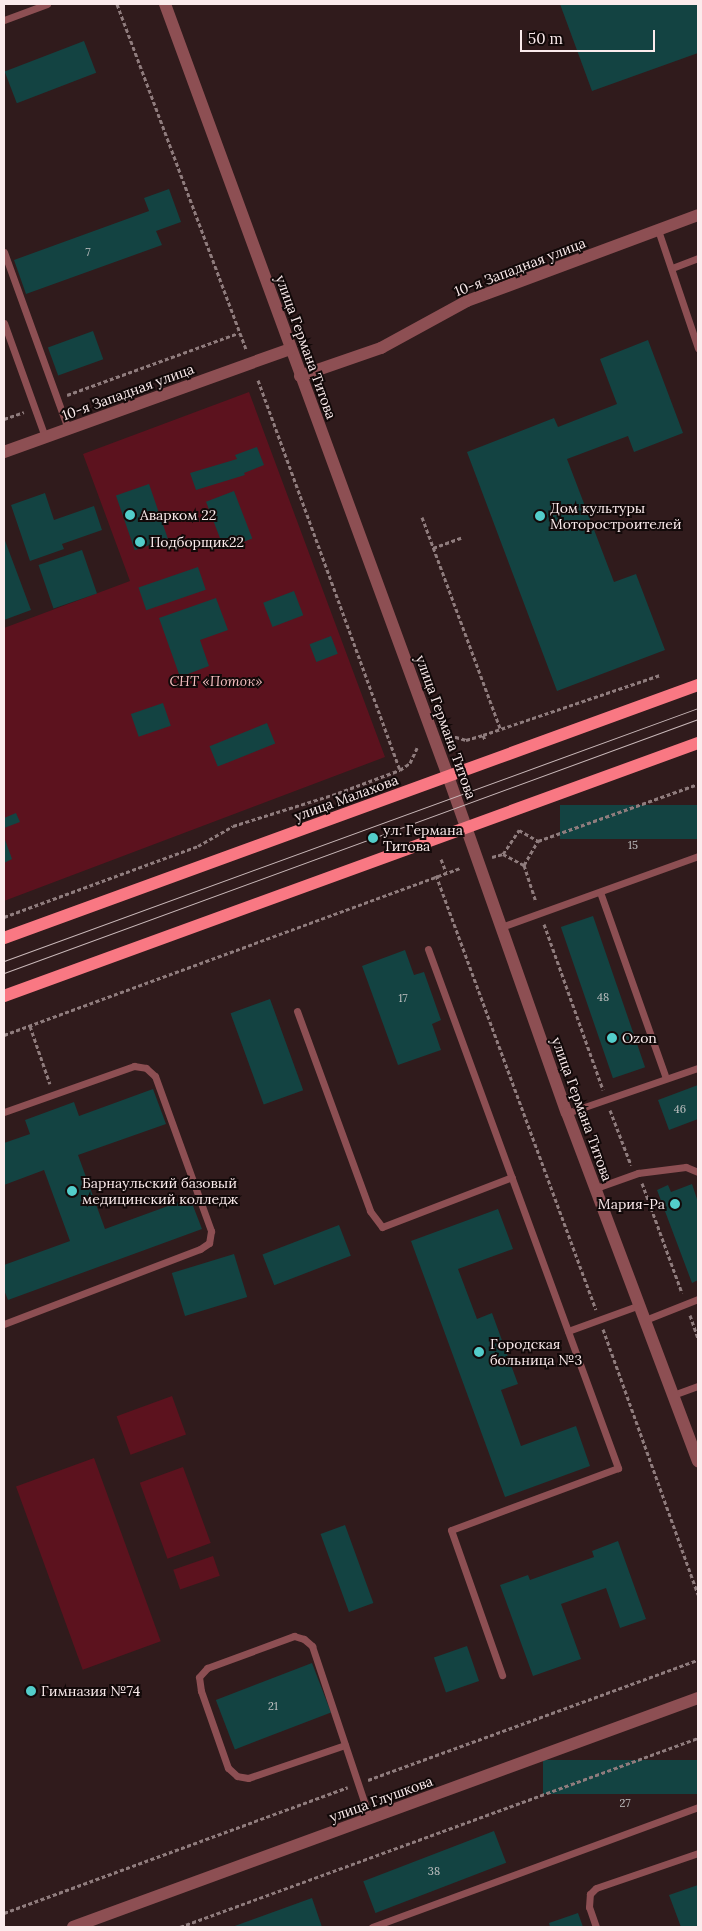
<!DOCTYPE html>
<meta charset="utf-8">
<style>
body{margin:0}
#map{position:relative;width:702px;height:1931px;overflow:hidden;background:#301b1c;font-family:Lora,serif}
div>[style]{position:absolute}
.green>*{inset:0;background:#5c121e;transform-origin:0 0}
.building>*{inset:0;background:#134342;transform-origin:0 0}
.path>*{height:3px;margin-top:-1.5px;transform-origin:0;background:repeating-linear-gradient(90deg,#8f7c7d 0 4px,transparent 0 6.5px)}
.service>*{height:7px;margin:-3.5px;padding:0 3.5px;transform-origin:3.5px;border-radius:3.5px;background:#8d4f53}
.minor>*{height:12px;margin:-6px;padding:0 6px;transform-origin:6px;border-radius:6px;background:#8d4f53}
.tertiary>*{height:12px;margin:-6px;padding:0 6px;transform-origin:6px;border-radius:6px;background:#8d4f53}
.primary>*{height:12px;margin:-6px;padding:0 6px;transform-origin:6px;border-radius:6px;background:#f97883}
.tram>*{height:1px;margin:-0.5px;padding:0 0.5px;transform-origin:0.5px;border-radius:0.5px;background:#cab9ba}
.dots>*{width:14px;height:14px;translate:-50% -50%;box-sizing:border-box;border:2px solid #120909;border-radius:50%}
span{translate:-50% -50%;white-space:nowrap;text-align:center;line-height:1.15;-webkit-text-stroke:4px #120909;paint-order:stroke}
.number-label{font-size:11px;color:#c1c1c2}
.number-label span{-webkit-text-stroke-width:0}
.street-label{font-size:14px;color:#fbebec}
.poi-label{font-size:14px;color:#fbebec}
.left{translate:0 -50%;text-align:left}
.right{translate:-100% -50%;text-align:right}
.park-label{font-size:14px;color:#f5bfc0;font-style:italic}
.frame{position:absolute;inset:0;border:5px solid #fbebec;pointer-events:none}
.scale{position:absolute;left:520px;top:30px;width:135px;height:22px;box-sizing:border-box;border:2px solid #fbebec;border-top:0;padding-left:6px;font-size:15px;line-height:18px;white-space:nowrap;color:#fbebec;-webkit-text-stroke:4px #120909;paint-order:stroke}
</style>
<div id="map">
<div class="green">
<i style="clip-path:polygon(249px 392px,385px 757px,4px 901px,4px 628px,130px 581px,83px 454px)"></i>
<i style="left:172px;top:1396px;width:41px;height:59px;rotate:70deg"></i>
<i style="left:94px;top:1458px;width:195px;height:83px;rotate:70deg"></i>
<i style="left:183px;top:1467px;width:81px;height:46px;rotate:70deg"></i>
<i style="left:213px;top:1556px;width:21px;height:42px;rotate:71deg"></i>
</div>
<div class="building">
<i style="clip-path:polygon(560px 4px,698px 4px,698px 53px,592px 91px)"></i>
<i style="left:84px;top:41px;width:34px;height:85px;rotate:69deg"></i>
<i style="clip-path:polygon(169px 189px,181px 222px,156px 231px,162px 245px,26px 294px,14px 260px,149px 211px,144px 198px)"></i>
<i style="left:93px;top:331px;width:30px;height:48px;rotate:70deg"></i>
<i style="clip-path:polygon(648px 340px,683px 433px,634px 452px,628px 436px,567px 459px,614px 582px,636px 574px,665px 650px,557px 691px,467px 452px,554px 418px,558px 427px,617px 404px,600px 359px)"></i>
<i style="clip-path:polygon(257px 447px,264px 465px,244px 473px,245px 475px,196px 490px,190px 473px,237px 459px,235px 455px)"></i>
<i style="left:149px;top:484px;width:58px;height:35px;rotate:71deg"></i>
<i style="left:234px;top:491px;width:51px;height:30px;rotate:69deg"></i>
<i style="clip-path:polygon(45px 493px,54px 520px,94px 506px,102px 530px,62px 544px,64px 549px,30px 561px,11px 505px)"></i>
<i style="clip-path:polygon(4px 538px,31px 610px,4px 620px)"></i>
<i style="left:82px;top:550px;width:46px;height:46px;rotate:71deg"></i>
<i style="left:198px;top:567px;width:24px;height:63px;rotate:71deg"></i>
<i style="left:294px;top:591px;width:26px;height:33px;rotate:69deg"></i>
<i style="clip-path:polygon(216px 598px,228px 630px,200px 640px,209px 666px,180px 677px,159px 618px)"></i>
<i style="left:331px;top:636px;width:19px;height:23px;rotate:69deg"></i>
<i style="left:163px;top:703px;width:24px;height:34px;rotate:71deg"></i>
<i style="left:267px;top:723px;width:22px;height:62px;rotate:68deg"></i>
<i style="left:698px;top:805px;width:34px;height:138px;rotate:90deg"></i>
<i style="clip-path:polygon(16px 813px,20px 822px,4px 828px,4px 818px)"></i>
<i style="clip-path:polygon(4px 837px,12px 859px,4px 863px)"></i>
<i style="left:593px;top:916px;width:160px;height:34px;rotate:71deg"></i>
<i style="clip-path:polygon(405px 950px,414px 975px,424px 972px,441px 1020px,432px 1024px,441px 1050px,398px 1065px,362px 966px)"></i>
<i style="left:270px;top:999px;width:97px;height:42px;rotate:70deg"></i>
<i style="clip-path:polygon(698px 1085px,698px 1119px,669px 1130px,658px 1100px)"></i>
<i style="clip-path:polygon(153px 1089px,166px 1124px,78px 1155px,105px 1229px,190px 1198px,202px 1229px,8px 1300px,4px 1290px,4px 1265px,70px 1241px,44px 1170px,4px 1185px,4px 1143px,30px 1134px,25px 1120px,74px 1102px,79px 1116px)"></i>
<i style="clip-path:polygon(692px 1184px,698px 1202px,698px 1280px,692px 1283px,657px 1190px,668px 1185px,671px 1192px)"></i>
<i style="clip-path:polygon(498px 1209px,513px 1249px,458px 1269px,477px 1319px,492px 1313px,518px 1384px,501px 1390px,521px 1446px,576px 1426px,590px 1466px,505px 1497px,411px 1241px)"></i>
<i style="left:339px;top:1225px;width:33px;height:82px;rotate:69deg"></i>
<i style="left:234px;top:1254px;width:45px;height:65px;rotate:73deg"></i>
<i style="left:345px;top:1525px;width:83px;height:26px;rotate:70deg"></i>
<i style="clip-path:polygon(618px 1541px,646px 1619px,620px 1628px,606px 1588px,561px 1604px,581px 1659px,533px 1676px,500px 1585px,528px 1575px,530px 1580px,594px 1557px,592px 1551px)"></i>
<i style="left:467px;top:1646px;width:37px;height:35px;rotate:71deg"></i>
<i style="left:312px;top:1663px;width:53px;height:103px;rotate:69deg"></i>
<i style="left:698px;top:1760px;width:34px;height:155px;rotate:90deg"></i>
<i style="left:494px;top:1831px;width:34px;height:140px;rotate:69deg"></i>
<i style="clip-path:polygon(698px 1885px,698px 1927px,681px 1927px,669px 1895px)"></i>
<i style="clip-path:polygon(312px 1898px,322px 1927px,232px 1927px)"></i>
<i style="clip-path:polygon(578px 1913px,583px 1927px,550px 1927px,549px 1923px)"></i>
</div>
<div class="path">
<i style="left:117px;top:4px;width:368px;rotate:69.5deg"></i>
<i style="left:258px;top:380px;width:415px;rotate:70deg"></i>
<i style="left:67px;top:395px;width:182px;rotate:-19.9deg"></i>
<i style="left:4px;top:419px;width:21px;rotate:-19deg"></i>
<i style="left:422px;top:517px;width:225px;rotate:69.7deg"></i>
<i style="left:433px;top:548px;width:30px;rotate:-20deg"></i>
<i style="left:449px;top:735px;width:18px;rotate:16deg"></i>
<i style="left:466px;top:740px;width:18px;rotate:-16deg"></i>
<i style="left:483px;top:735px;width:5px;rotate:68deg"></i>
<i style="left:483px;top:735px;width:187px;rotate:-18.7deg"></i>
<i style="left:503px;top:854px;width:29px;rotate:-56deg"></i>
<i style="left:519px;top:830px;width:22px;rotate:30deg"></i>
<i style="left:492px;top:857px;width:11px;rotate:-15deg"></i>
<i style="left:503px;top:854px;width:24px;rotate:28deg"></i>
<i style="left:524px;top:865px;width:28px;rotate:-60deg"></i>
<i style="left:538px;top:841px;width:170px;rotate:-19.6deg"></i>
<i style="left:441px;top:859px;width:14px;rotate:69deg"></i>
<i style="left:524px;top:865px;width:38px;rotate:72deg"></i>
<i style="left:436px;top:875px;width:463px;rotate:69.8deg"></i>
<i style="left:4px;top:917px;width:207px;rotate:-20.1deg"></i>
<i style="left:198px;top:846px;width:40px;rotate:-29.7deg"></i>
<i style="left:233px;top:826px;width:110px;rotate:-17.4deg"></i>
<i style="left:338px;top:793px;width:66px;rotate:-20.4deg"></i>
<i style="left:400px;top:770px;width:12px;rotate:-35deg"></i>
<i style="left:410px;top:763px;width:17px;rotate:-65deg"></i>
<i style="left:544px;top:924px;width:176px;rotate:70.4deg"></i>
<i style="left:30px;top:1026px;width:61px;rotate:71deg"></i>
<i style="left:4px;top:1035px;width:487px;rotate:-20.1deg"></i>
<i style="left:610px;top:1110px;width:59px;rotate:69.1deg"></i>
<i style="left:642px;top:1183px;width:117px;rotate:70deg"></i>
<i style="left:690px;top:1315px;width:24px;rotate:71deg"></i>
<i style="left:603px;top:1329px;width:282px;rotate:70.3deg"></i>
<i style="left:368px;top:1780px;width:351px;rotate:-20deg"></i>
<i style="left:4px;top:1913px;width:366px;rotate:-20.1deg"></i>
<i style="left:180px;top:1927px;width:551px;rotate:-20.05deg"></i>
</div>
<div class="service">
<i style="left:4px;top:20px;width:46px;rotate:-20.4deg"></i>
<i style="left:658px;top:230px;width:125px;rotate:71.3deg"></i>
<i style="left:4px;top:252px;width:188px;rotate:70.1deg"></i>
<i style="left:672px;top:268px;width:28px;rotate:-21deg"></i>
<i style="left:4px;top:323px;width:121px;rotate:70.2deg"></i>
<i style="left:600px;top:892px;width:197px;rotate:70.5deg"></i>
<i style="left:501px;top:927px;width:209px;rotate:-19.8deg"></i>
<i style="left:428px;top:949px;width:553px;rotate:69.89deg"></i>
<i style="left:618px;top:1468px;width:178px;rotate:159.6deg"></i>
<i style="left:451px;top:1530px;width:154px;rotate:70.6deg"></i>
<i style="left:297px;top:1011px;width:213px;rotate:69.9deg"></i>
<i style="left:370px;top:1211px;width:20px;rotate:53deg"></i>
<i style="left:382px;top:1227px;width:139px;rotate:-21deg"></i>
<i style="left:4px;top:1112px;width:138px;rotate:-19.5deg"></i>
<i style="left:134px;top:1066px;width:12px;rotate:9deg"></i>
<i style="left:146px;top:1068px;width:12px;rotate:42deg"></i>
<i style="left:155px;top:1076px;width:165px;rotate:70.1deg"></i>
<i style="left:211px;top:1231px;width:12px;rotate:99deg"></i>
<i style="left:209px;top:1243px;width:11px;rotate:146deg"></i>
<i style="left:200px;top:1249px;width:210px;rotate:159.1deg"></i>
<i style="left:567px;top:1113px;width:139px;rotate:-19deg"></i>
<i style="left:596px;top:1188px;width:45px;rotate:-19.7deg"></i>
<i style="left:638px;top:1173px;width:48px;rotate:-7.1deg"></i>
<i style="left:686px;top:1167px;width:13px;rotate:23deg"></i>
<i style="left:645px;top:1320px;width:57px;rotate:-21.6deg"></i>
<i style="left:568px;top:1331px;width:77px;rotate:-19.9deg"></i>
<i style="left:673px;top:1395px;width:27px;rotate:-20deg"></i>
<i style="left:345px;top:1745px;width:102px;rotate:161.2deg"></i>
<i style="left:248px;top:1778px;width:11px;rotate:-170deg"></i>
<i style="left:237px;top:1776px;width:12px;rotate:-138deg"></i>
<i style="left:228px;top:1768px;width:82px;rotate:-109.3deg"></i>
<i style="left:201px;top:1691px;width:14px;rotate:-98deg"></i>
<i style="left:199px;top:1677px;width:12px;rotate:-48deg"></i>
<i style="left:207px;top:1668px;width:93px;rotate:-20.2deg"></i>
<i style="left:294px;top:1636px;width:10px;rotate:17deg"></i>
<i style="left:304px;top:1639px;width:11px;rotate:41deg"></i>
<i style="left:312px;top:1646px;width:182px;rotate:71.5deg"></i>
<i style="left:372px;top:1927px;width:347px;rotate:-20.2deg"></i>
<i style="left:596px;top:1927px;width:21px;rotate:-109deg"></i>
<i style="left:589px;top:1907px;width:13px;rotate:-86deg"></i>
<i style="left:590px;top:1894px;width:8px;rotate:-45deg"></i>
<i style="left:596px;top:1888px;width:108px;rotate:-18.9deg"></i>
</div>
<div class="minor">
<i style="left:165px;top:4px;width:822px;rotate:69.87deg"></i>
<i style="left:300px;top:376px;width:86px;rotate:-19.1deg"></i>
<i style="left:381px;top:348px;width:98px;rotate:-28.7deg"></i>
<i style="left:467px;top:301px;width:246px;rotate:-20.4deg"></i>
<i style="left:4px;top:452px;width:304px;rotate:-19.8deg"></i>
<i style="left:73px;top:1927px;width:666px;rotate:-20.12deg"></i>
</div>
<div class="tertiary">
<i style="left:448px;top:776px;width:357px;rotate:70.6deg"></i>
<i style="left:567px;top:1113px;width:372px;rotate:69.4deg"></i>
</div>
<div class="primary">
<i style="left:4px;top:938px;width:739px;rotate:-20.03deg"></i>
<i style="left:4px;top:996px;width:739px;rotate:-20.03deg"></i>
</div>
<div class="tram">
<i style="left:4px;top:961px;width:739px;rotate:-20.03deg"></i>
<i style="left:4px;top:973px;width:739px;rotate:-20.1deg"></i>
</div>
<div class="dots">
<i style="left:130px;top:515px;background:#53cdca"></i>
<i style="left:540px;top:516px;background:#53cdca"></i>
<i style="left:140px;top:542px;background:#53cdca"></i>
<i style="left:373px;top:838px;background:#53cdca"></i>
<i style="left:612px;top:1038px;background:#53cdca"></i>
<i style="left:72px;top:1191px;background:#53cdca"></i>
<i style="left:675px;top:1204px;background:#53cdca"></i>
<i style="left:479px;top:1352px;background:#53cdca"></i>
<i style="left:31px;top:1691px;background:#53cdca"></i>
</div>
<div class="number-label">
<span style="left:88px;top:252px">7</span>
<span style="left:633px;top:845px">15</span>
<span style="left:603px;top:997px">48</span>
<span style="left:403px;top:998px">17</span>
<span style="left:680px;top:1109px">46</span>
<span style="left:273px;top:1706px">21</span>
<span style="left:625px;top:1803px">27</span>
<span style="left:434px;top:1871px">38</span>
</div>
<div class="street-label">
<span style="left:520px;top:267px;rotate:-21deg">10-я Западная улица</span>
<span style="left:306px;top:347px;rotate:70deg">улица Германа Титова</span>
<span style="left:128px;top:392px;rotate:-20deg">10-я Западная улица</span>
<span style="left:446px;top:727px;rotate:70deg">улица Германа Титова</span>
<span style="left:346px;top:798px;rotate:-20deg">улица Малахова</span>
<span style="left:582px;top:1109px;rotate:70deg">улица Германа Титова</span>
<span style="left:381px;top:1799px;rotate:-20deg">улица Глушкова</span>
</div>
<div class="poi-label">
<span class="left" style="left:550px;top:516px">Дом культуры<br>Моторостроителей</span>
<span class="left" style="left:140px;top:515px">Аварком 22</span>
<span class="left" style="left:150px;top:542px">Подборщик22</span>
<span class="left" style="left:383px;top:838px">ул. Германа<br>Титова</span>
<span class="left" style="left:622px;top:1038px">Ozon</span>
<span class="left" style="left:82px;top:1191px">Барнаульский базовый<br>медицинский колледж</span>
<span class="right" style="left:665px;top:1204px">Мария-Ра</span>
<span class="left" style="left:490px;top:1352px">Городская<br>больница №3</span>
<span class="left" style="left:41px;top:1691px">Гимназия №74</span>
</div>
<div class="park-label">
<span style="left:216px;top:681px">СНТ «Поток»</span>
</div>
<div class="frame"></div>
<div class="scale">50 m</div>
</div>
